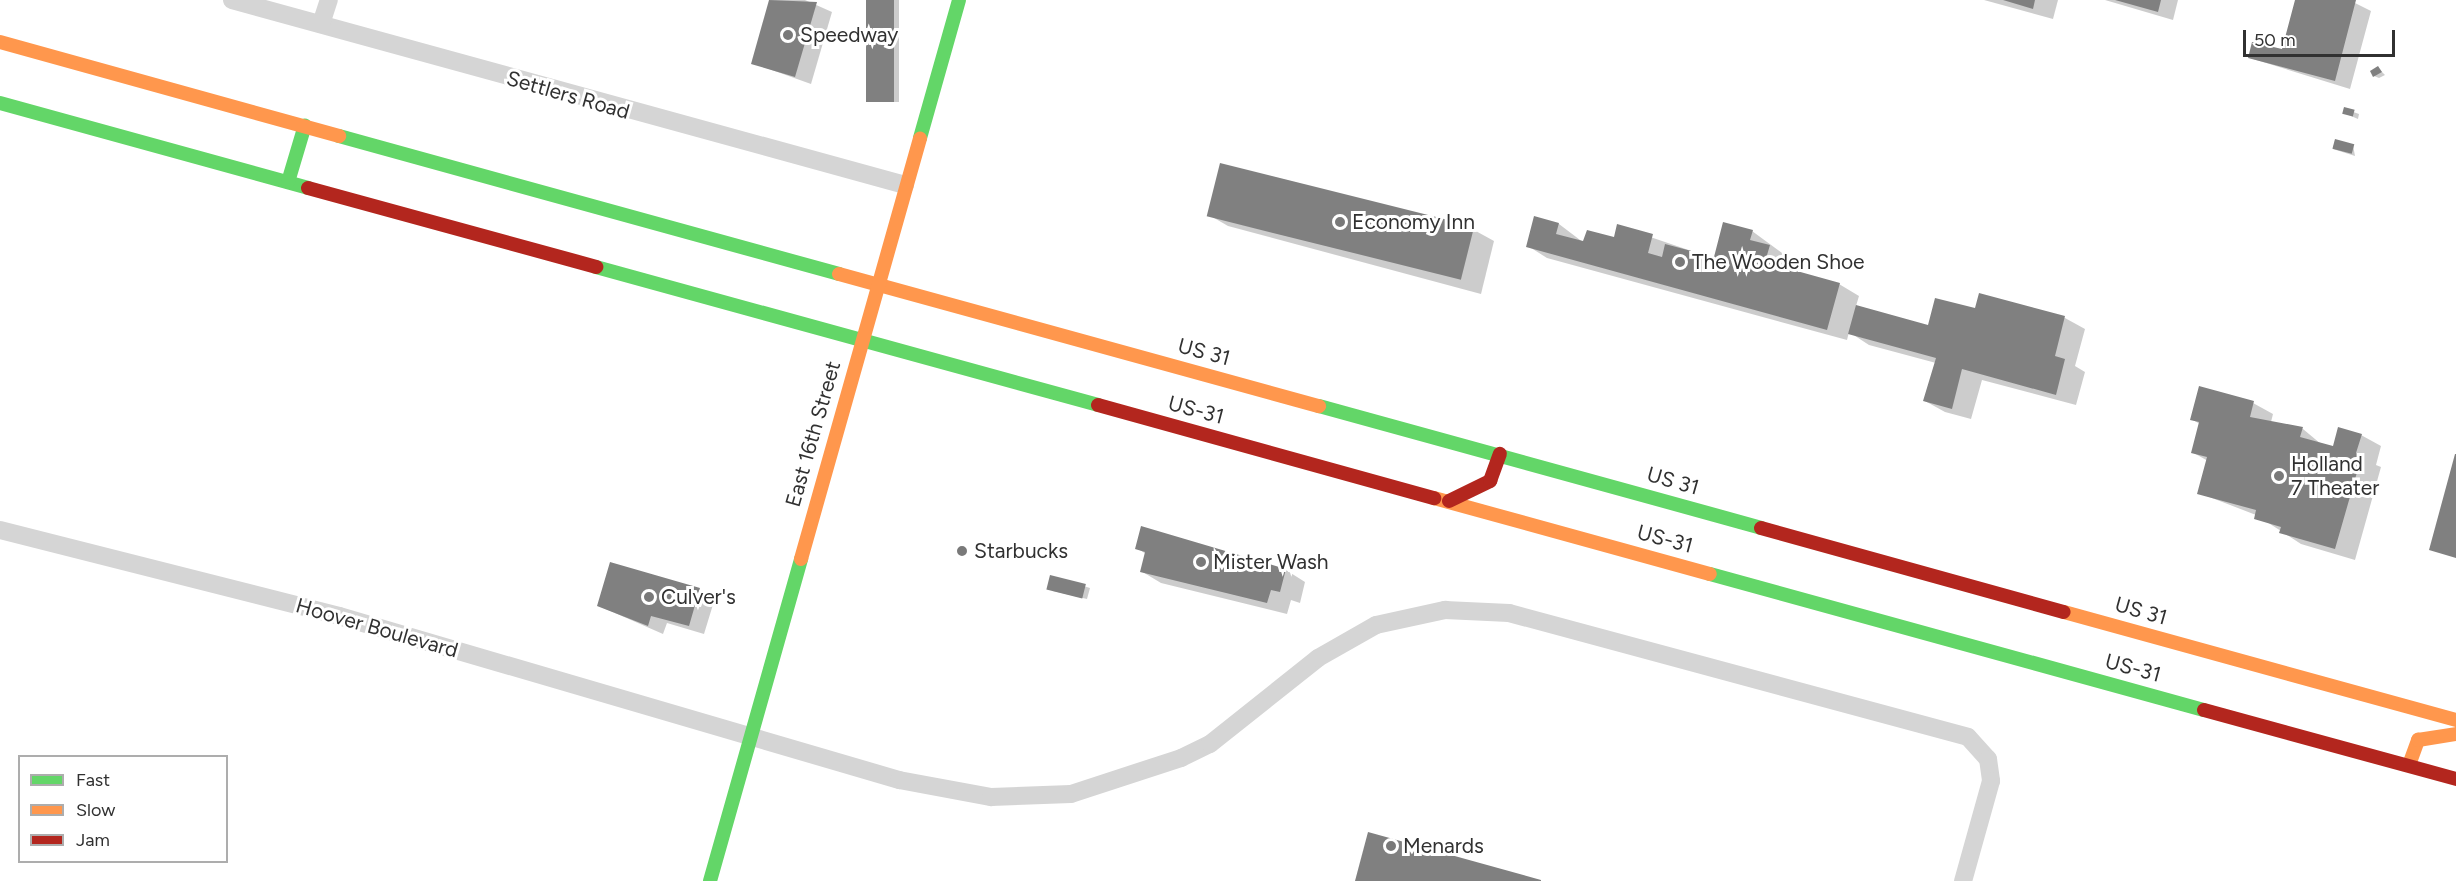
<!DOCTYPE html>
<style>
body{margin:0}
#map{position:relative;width:2456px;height:881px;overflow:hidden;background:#fff;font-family:Figtree,sans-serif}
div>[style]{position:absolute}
.shadow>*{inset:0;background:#0003;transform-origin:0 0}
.building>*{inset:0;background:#808080;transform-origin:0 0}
.street>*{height:18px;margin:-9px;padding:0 9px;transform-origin:9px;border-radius:9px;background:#d5d5d5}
.fast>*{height:14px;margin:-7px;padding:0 7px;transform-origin:7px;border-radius:7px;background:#63d668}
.slow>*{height:14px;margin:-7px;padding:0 7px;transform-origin:7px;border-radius:7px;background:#ff974d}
.jam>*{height:14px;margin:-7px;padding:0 7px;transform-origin:7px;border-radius:7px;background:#b3261e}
.dots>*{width:16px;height:16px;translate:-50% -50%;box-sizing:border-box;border:3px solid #fff;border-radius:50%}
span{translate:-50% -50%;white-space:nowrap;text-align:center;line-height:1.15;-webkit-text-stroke:6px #fff;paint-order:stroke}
.poi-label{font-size:21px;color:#313131}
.left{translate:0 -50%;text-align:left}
.street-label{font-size:21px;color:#313131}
.legend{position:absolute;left:18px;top:755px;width:210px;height:108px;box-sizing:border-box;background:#fff;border:2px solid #adadad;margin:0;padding:8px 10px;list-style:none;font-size:18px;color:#313131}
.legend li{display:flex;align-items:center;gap:12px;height:30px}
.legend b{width:30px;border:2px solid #adadad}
.scale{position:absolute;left:2243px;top:30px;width:152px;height:27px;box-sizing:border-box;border:3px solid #313131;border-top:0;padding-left:8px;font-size:18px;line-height:21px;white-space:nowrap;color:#313131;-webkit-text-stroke:4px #fff;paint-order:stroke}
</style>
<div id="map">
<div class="shadow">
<i style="clip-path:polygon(771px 0,805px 0,832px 12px,811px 84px,752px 63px)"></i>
<i style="left:867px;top:0;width:32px;height:102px"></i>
<i style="clip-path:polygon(1984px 0,2058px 0,2053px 19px)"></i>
<i style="clip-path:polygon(2105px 0,2178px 0,2173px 20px)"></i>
<i style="clip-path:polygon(2296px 0,2349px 0,2371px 11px,2350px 89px,2250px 58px,2283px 51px)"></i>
<i style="clip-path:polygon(2378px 68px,2385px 75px,2379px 78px,2374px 76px)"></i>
<i style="clip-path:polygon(2345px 109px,2359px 114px,2358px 119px,2344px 113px)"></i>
<i style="clip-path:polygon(2353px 145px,2355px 156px,2333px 149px)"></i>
<i style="clip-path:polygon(1221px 165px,1474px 230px,1494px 241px,1481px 294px,1228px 226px,1209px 215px)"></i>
<i style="clip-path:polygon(1535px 218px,1559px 224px,1584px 243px,1615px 239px,1618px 226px,1715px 259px,1752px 231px,1789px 258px,1786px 270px,1839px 284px,1859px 296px,1856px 306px,1929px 326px,1976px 310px,1980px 295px,2065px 318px,2085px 329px,2075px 366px,2085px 372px,2076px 405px,1982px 380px,1971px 419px,1945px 412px,1925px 401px,1936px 363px,1869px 345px,1849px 332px,1847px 340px,1547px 258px,1528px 246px)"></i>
<i style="clip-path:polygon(2253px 403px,2273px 414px,2271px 422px,2303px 429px,2321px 444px,2334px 448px,2361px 435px,2381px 446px,2376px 465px,2381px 467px,2355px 560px,2301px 544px,2256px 515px,2199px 493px,2208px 461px,2192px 452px,2200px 424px,2191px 419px)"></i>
<i style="clip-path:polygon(1137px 548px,1286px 570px,1305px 582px,1300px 603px,1291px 600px,1287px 614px,1161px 583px,1141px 571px,1146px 554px)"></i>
<i style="clip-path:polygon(evenodd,611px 563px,715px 598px,704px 634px,667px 623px,663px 634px,599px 606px,611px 563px,613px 609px,641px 620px,613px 612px,613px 609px)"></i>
<i style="clip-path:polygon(1051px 576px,1090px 588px,1087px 599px,1053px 591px)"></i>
</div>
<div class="building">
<i style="clip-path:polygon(769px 0,817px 2px,795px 77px,751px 64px)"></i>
<i style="left:866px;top:0;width:28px;height:102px"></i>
<i style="clip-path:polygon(2003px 0,2035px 0,2033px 9px)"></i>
<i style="clip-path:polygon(2115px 0,2161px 0,2158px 12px)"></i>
<i style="clip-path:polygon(2295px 0,2356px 0,2335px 81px,2248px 58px,2252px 42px,2282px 49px)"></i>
<i style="clip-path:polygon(2378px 66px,2382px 72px,2373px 77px,2370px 71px)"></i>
<i style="left:2344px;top:107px;width:11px;height:7px;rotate:15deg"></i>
<i style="left:2335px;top:139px;width:20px;height:10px;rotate:15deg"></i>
<i style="left:1220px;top:163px;width:262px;height:55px;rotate:14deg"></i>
<i style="clip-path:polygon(1534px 216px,1559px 223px,1556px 234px,1583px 241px,1587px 230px,1614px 237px,1617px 224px,1653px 234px,1648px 253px,1662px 257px,1665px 244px,1714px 257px,1723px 222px,1753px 230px,1750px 240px,1770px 245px,1765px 262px,1840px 283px,1827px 330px,1526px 247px)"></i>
<i style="clip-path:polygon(1979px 293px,2065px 316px,2055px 356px,2065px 359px,2056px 395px,1962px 369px,1952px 409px,1923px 401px,1936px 358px,1848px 334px,1856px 305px,1928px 325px,1935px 298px,1975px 308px)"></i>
<i style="clip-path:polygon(2199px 386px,2254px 401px,2250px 417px,2303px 427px,2300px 437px,2333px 446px,2338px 427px,2362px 434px,2356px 453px,2362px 455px,2335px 549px,2279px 533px,2281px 527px,2254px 519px,2256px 510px,2197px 494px,2207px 457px,2191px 453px,2199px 422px,2190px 420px)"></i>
<i style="clip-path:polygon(2455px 454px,2456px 454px,2456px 558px,2429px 550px)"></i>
<i style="clip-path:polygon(1141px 526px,1286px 569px,1280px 592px,1271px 590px,1267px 603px,1140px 572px,1145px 552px,1135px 549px)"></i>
<i style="clip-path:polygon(610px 562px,700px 588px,689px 626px,651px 616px,648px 626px,597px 606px)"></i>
<i style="left:1050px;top:575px;width:37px;height:15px;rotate:14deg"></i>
<i style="clip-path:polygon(1368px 832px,1541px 880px,1541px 881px,1355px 881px)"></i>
</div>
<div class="street">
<i style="left:232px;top:0;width:698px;rotate:15.37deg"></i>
<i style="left:321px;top:24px;width:25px;rotate:-72deg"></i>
<i style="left:0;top:530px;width:350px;rotate:14.2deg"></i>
<i style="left:339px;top:616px;width:584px;rotate:16.32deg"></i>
<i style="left:899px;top:780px;width:94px;rotate:10.5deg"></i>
<i style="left:991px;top:797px;width:80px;rotate:-2.1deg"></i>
<i style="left:1071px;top:794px;width:116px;rotate:-18.1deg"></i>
<i style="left:1181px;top:758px;width:32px;rotate:-26deg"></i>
<i style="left:1210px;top:744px;width:138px;rotate:-38.5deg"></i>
<i style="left:1318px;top:658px;width:67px;rotate:-29.6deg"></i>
<i style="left:1376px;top:625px;width:71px;rotate:-12.3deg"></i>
<i style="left:1445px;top:610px;width:64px;rotate:2.7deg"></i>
<i style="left:1509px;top:613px;width:475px;rotate:15.1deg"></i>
<i style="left:1968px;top:737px;width:30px;rotate:48deg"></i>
<i style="left:1988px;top:759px;width:22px;rotate:82deg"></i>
<i style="left:1991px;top:781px;width:104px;rotate:105.6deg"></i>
</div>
<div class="fast">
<i style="left:0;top:103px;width:320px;rotate:15.4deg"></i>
<i style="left:339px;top:136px;width:519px;rotate:15.43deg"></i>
<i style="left:920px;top:138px;width:143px;rotate:-74.2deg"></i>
<i style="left:288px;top:182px;width:59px;rotate:-73.4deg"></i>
<i style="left:596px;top:267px;width:521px;rotate:15.37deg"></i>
<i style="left:1319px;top:406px;width:459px;rotate:15.4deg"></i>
<i style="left:1710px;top:574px;width:512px;rotate:15.39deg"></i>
<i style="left:710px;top:881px;width:335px;rotate:-74.2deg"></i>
</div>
<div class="slow">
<i style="left:0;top:42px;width:352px;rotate:15.5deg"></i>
<i style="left:839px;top:274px;width:498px;rotate:15.4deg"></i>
<i style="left:1434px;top:498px;width:286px;rotate:15.4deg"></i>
<i style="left:801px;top:559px;width:437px;rotate:-74.2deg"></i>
<i style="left:2064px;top:612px;width:407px;rotate:15.4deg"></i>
<i style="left:2409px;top:765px;width:27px;rotate:-70deg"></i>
<i style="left:2418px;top:740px;width:38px;rotate:-9deg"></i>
</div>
<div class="jam">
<i style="left:308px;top:188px;width:299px;rotate:15.3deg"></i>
<i style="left:1098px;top:405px;width:349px;rotate:15.5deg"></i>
<i style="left:1449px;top:501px;width:46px;rotate:-26deg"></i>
<i style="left:1490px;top:481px;width:29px;rotate:-70deg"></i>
<i style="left:1761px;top:528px;width:314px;rotate:15.5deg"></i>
<i style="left:2204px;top:710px;width:261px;rotate:15.3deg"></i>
</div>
<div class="dots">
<i style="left:788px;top:35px;background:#797979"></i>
<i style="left:1340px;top:222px;background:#797979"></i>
<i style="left:1680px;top:262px;background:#797979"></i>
<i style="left:2279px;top:476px;background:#797979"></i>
<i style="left:962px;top:551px;background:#797979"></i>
<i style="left:1201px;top:562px;background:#797979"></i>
<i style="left:649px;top:597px;background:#797979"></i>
<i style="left:1391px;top:846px;background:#797979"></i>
</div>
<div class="poi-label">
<span class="left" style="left:800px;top:35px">Speedway</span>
<span class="left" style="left:1352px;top:222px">Economy Inn</span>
<span class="left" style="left:1692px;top:262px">The Wooden Shoe</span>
<span class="left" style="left:2291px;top:476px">Holland<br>7 Theater</span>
<span class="left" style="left:974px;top:551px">Starbucks</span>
<span class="left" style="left:1213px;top:562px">Mister Wash</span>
<span class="left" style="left:661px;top:597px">Culver's</span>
<span class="left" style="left:1403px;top:846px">Menards</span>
</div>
<div class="street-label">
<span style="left:568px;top:95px;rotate:16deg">Settlers Road</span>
<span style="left:1204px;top:352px;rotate:15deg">US 31</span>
<span style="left:1196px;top:410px;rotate:15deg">US-31</span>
<span style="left:813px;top:434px;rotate:-74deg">East 16th Street</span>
<span style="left:1673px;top:481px;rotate:16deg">US 31</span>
<span style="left:1665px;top:539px;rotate:15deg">US-31</span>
<span style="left:2141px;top:611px;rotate:16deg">US 31</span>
<span style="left:377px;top:628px;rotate:16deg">Hoover Boulevard</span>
<span style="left:2133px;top:668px;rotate:15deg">US-31</span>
</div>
<ul class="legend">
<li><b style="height:8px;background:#63d668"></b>Fast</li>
<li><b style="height:8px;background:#ff974d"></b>Slow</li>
<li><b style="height:8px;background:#b3261e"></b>Jam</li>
</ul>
<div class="scale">50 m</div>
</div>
